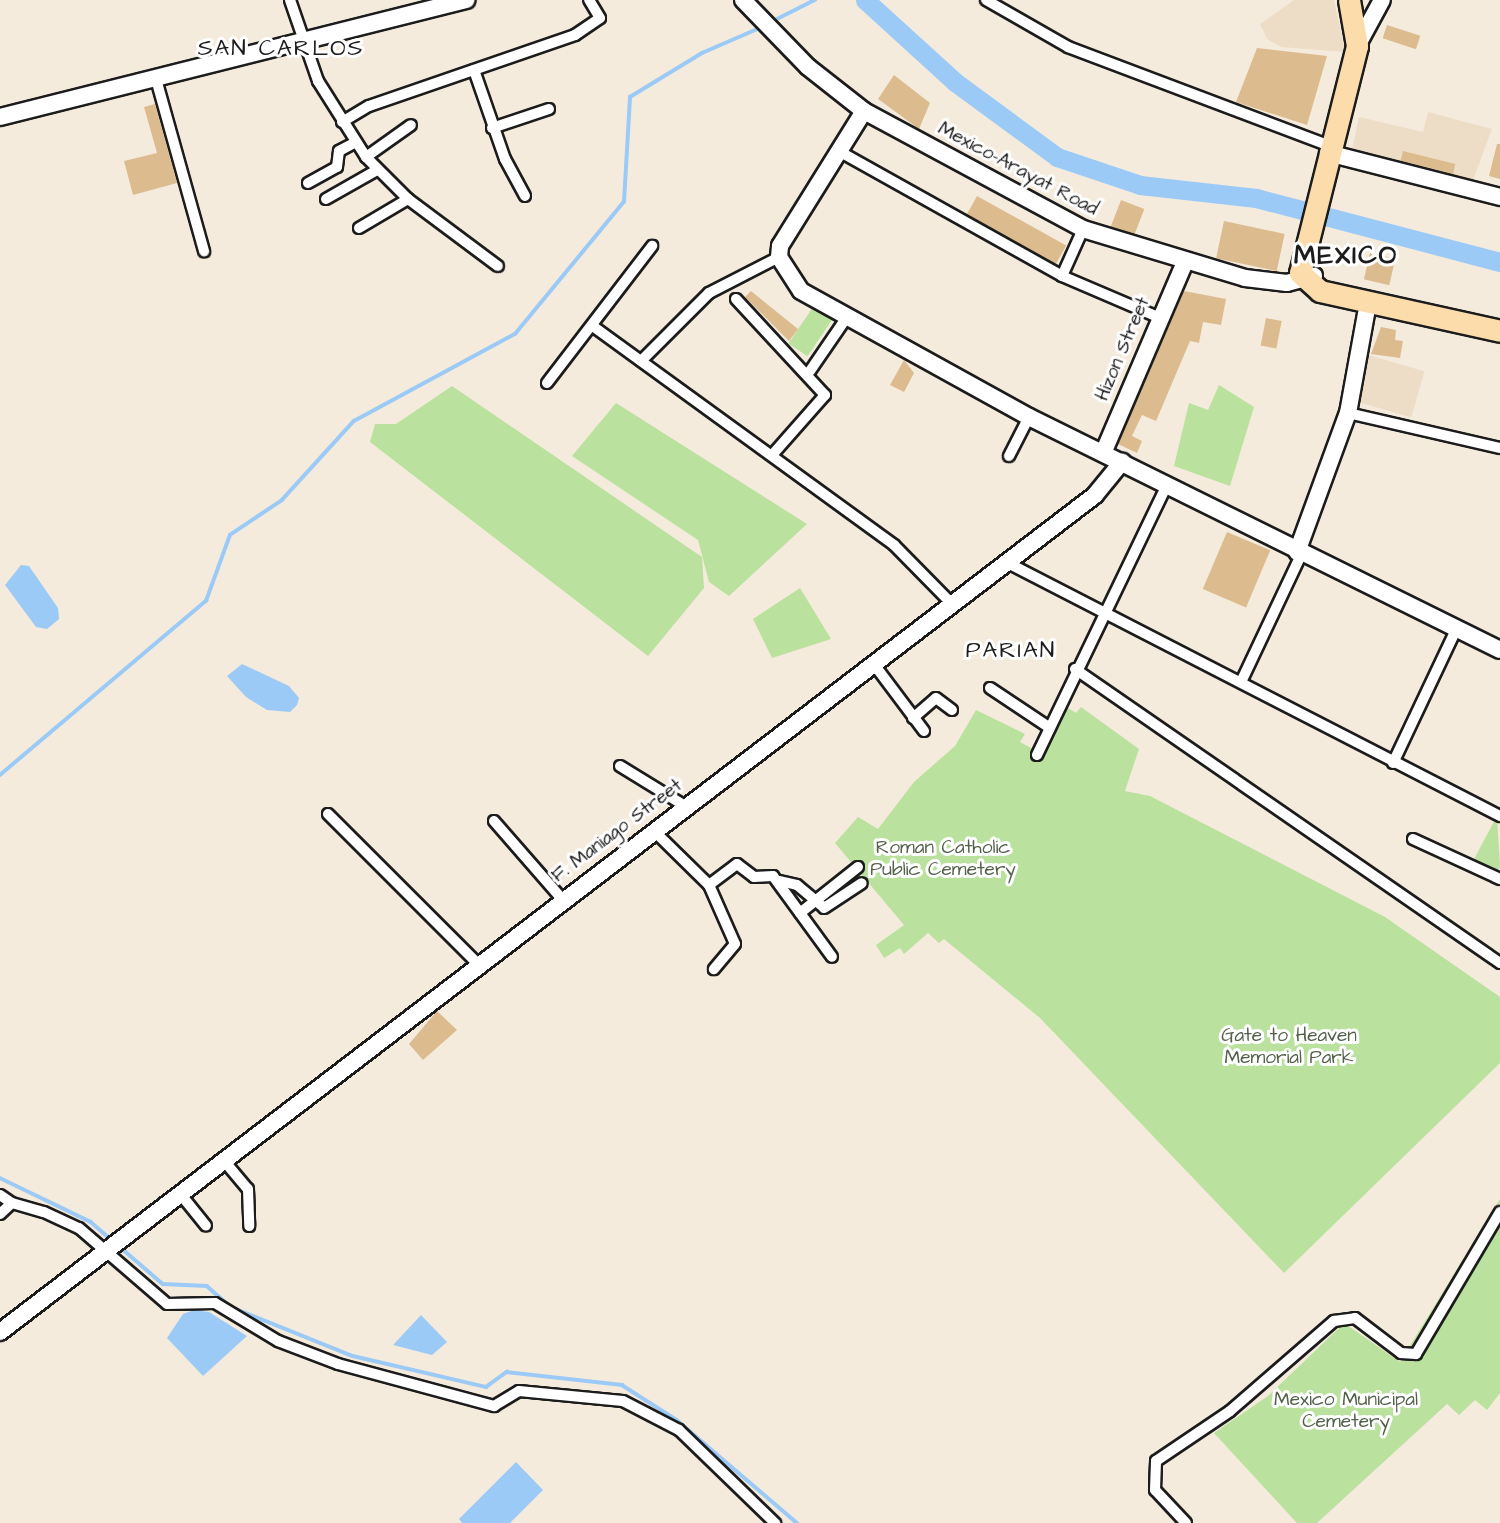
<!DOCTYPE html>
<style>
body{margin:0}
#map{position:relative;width:1500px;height:1523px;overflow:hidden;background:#f4ebdd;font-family:"Architects Daughter",sans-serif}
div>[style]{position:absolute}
.built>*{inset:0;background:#edddc6;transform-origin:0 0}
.green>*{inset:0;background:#bae19d;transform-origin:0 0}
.water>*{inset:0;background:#9ccaf7}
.stream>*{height:3.5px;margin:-1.75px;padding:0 1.75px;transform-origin:1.75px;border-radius:1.75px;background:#9ccaf7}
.river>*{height:19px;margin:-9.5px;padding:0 9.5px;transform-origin:9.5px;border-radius:9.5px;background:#9ccaf7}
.building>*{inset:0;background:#dcbc8f;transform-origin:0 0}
.roads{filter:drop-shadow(2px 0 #1c1c1c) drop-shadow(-2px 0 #1c1c1c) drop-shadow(0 2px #1c1c1c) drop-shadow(0 -2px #1c1c1c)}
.street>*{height:10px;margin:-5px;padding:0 5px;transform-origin:5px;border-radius:5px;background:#fff}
.secondary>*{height:16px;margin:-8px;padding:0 8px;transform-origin:8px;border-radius:8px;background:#fff}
.highway>*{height:21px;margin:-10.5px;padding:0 10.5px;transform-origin:10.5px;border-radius:10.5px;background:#fddcac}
span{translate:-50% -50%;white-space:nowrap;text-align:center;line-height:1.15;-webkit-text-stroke:6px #fff;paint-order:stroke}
.street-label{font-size:19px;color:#1c1c1c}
.park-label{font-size:19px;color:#536149}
.quarter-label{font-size:23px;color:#1c1c1c;letter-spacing:2px}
.district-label{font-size:26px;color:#1c1c1c;font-weight:700;letter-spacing:2px}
</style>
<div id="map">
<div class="built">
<i style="clip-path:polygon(1294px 0,1334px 0,1345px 52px,1281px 47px,1267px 39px,1260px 24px)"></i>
<i style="clip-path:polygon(1428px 112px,1492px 129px,1472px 183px,1351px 154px,1359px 117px,1423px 132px)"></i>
<i style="left:1361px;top:353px;width:66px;height:48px;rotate:16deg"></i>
</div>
<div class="green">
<i style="left:813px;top:307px;width:23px;height:44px;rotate:34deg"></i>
<i style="clip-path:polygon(1219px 385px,1254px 407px,1230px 486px,1174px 466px,1189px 403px,1208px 410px)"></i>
<i style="clip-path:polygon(452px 386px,702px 557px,704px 588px,648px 656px,370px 442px,375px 424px,396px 424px)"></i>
<i style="clip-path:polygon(616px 403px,807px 524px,729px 596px,709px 582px,698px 540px,572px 456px)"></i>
<i style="clip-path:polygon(800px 588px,831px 639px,772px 658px,753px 619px)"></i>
<i style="clip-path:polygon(1060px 703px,1076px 713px,1081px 707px,1139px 749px,1125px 791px,1150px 796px,1385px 917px,1500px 997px,1500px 1063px,1284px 1273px,1040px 1018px,944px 939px,939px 943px,928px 933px,904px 954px,900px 948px,884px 958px,876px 945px,904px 925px,835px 843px,858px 817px,878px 829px,914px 782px,955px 746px,976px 710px,1025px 734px,1020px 742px,1037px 751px)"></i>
<i style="clip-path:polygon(1497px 816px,1500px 867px,1495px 876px,1472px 863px)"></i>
<i style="clip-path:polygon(1500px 1199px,1500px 1393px,1487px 1410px,1475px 1400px,1459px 1415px,1447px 1404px,1317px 1523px,1297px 1523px,1214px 1433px,1268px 1396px,1340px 1327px,1347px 1325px,1400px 1362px)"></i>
</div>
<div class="water">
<i style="clip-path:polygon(21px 565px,29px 566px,58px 608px,59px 619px,47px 629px,36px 627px,5px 585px)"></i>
<i style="clip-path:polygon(242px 664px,289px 686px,299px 698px,297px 705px,290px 712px,267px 710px,246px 697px,227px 676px)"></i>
<i style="clip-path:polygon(194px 1310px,209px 1312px,247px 1336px,203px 1376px,167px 1338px,183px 1314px)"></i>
<i style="clip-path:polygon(421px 1315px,447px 1342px,432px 1355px,393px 1345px)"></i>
<i style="clip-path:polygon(516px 1462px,543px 1490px,510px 1523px,462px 1523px,459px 1519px)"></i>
</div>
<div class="stream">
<i style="left:771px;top:22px;width:49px;rotate:-26.6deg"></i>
<i style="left:0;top:775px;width:270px;rotate:-40.2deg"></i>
<i style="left:206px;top:601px;width:70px;rotate:-70deg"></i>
<i style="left:230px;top:535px;width:63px;rotate:-33.9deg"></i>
<i style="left:282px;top:500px;width:107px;rotate:-47.7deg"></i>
<i style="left:354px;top:421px;width:183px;rotate:-28.4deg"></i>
<i style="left:515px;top:334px;width:171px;rotate:-50.5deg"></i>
<i style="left:624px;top:202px;width:105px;rotate:-86.7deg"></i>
<i style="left:630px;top:97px;width:84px;rotate:-31.4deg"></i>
<i style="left:702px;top:53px;width:65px;rotate:-23.4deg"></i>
<i style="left:0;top:1178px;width:101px;rotate:25.8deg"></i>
<i style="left:91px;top:1222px;width:29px;rotate:41deg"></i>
<i style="left:119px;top:1246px;width:58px;rotate:40.8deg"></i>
<i style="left:163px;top:1284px;width:44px;rotate:2.6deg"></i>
<i style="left:207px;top:1286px;width:32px;rotate:41deg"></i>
<i style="left:231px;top:1307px;width:131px;rotate:21.9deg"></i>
<i style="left:353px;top:1356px;width:137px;rotate:13.1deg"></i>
<i style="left:486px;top:1387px;width:26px;rotate:-36deg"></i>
<i style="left:507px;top:1372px;width:116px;rotate:6.4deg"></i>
<i style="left:622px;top:1385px;width:65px;rotate:32.5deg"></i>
<i style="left:677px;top:1420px;width:158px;rotate:40.6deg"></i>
</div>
<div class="river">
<i style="left:865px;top:0;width:122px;rotate:42.3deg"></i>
<i style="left:955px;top:82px;width:127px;rotate:36.3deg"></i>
<i style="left:1057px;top:157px;width:88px;rotate:18.6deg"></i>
<i style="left:1140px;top:185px;width:117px;rotate:6.4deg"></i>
<i style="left:1256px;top:198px;width:252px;rotate:14.7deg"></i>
</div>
<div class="building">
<i style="left:1387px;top:25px;width:35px;height:14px;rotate:18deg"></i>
<i style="clip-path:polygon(1257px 48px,1327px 56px,1307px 125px,1236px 102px)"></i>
<i style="clip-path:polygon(894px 75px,930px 103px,919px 129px,878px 99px)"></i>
<i style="clip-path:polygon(155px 104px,177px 183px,133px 195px,124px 161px,157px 153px,144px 107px)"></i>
<i style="clip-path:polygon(1497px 144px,1500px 144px,1500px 179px,1489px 176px)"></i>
<i style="left:1403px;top:151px;width:54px;height:10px;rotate:14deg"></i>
<i style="left:977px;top:196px;width:102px;height:21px;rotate:29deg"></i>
<i style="left:1121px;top:200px;width:25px;height:29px;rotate:21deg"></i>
<i style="left:1224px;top:221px;width:62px;height:38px;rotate:12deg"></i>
<i style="left:1370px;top:253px;width:26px;height:27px;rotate:13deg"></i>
<i style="clip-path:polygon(751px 291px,798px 329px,789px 341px,745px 297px)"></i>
<i style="clip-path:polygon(1184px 291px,1226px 299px,1221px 325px,1203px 322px,1199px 343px,1190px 341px,1156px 421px,1142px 415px,1132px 436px,1142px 441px,1137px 453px,1118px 444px)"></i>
<i style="left:1266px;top:318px;width:16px;height:28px;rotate:11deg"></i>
<i style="clip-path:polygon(1381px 327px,1396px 330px,1395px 340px,1403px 341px,1400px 358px,1371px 354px)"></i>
<i style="clip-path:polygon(904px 360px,914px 373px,904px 392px,890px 385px)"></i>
<i style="left:1227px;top:532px;width:47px;height:62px;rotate:23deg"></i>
<i style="clip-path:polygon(437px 1011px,457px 1030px,423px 1060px,409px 1044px)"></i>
</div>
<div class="roads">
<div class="street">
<i style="left:290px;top:0;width:86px;rotate:70.9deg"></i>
<i style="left:318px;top:81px;width:90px;rotate:57.7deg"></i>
<i style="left:366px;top:157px;width:59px;rotate:45deg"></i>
<i style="left:408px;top:199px;width:112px;rotate:36.7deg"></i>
<i style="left:986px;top:0;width:95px;rotate:29.8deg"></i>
<i style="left:1068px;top:47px;width:285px;rotate:20.7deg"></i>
<i style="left:474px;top:70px;width:94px;rotate:70.8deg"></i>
<i style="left:505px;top:159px;width:42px;rotate:61.6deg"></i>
<i style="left:156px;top:79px;width:179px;rotate:74.4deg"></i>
<i style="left:342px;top:122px;width:31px;rotate:-31deg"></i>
<i style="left:369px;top:106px;width:218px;rotate:-19deg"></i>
<i style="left:575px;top:35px;width:30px;rotate:-34deg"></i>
<i style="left:600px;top:18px;width:21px;rotate:-121deg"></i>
<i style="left:492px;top:128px;width:60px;rotate:-18.4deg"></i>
<i style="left:837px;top:150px;width:258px;rotate:29.2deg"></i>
<i style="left:1062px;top:276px;width:104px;rotate:23.1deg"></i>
<i style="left:366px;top:157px;width:55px;rotate:-35.4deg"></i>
<i style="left:308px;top:183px;width:33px;rotate:-29deg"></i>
<i style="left:337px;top:167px;width:16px;rotate:-83deg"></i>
<i style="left:339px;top:151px;width:19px;rotate:-28deg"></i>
<i style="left:326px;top:199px;width:59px;rotate:-29.6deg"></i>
<i style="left:359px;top:228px;width:57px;rotate:-30.6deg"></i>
<i style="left:1062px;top:276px;width:51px;rotate:-65.9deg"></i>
<i style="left:736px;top:299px;width:131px;rotate:47.2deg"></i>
<i style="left:825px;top:395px;width:79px;rotate:131.4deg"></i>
<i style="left:594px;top:327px;width:371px;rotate:36deg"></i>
<i style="left:894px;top:545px;width:80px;rotate:45.5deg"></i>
<i style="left:641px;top:361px;width:96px;rotate:-45deg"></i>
<i style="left:709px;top:293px;width:79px;rotate:-27.2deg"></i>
<i style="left:810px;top:371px;width:65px;rotate:-55.6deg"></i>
<i style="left:547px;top:383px;width:173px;rotate:-52.5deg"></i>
<i style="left:1348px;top:413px;width:156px;rotate:13deg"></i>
<i style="left:1009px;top:456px;width:44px;rotate:-62.9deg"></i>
<i style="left:1004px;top:561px;width:558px;rotate:27.21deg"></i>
<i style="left:873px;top:663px;width:85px;rotate:53.1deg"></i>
<i style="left:1075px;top:669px;width:517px;rotate:34.67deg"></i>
<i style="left:1241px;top:682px;width:140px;rotate:-64.7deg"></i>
<i style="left:990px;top:688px;width:69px;rotate:33.7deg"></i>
<i style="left:913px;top:718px;width:30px;rotate:-41deg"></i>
<i style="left:936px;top:698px;width:20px;rotate:37deg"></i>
<i style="left:1037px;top:755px;width:297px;rotate:-64.3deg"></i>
<i style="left:1393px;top:763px;width:147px;rotate:-64.7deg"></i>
<i style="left:620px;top:766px;width:76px;rotate:31.6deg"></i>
<i style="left:328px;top:814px;width:212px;rotate:45deg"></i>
<i style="left:494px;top:821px;width:103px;rotate:48.9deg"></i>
<i style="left:653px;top:830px;width:78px;rotate:44.5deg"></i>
<i style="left:709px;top:885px;width:35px;rotate:-37deg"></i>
<i style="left:737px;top:864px;width:21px;rotate:37deg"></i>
<i style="left:754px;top:877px;width:19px;rotate:-3deg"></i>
<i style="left:773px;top:876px;width:100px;rotate:53.9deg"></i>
<i style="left:1413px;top:839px;width:96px;rotate:24.7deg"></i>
<i style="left:780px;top:881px;width:17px;rotate:13deg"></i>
<i style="left:797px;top:885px;width:35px;rotate:40deg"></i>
<i style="left:824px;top:908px;width:45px;rotate:-33.3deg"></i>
<i style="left:709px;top:885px;width:64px;rotate:66.2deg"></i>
<i style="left:735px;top:944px;width:33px;rotate:130deg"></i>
<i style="left:800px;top:913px;width:74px;rotate:-38.4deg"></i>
<i style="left:225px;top:1162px;width:35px;rotate:50deg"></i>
<i style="left:248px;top:1189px;width:37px;rotate:88deg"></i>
<i style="left:0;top:1195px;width:14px;rotate:34deg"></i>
<i style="left:182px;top:1196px;width:38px;rotate:51deg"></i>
<i style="left:0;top:1214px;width:16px;rotate:-43deg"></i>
<i style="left:12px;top:1203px;width:33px;rotate:16deg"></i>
<i style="left:44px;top:1212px;width:38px;rotate:25deg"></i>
<i style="left:79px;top:1228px;width:116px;rotate:40.8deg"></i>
<i style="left:167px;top:1304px;width:48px;rotate:-1.2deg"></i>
<i style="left:215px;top:1303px;width:74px;rotate:31.1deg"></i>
<i style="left:278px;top:1341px;width:64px;rotate:21deg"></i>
<i style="left:338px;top:1364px;width:162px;rotate:15.1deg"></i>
<i style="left:494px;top:1406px;width:29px;rotate:-31deg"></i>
<i style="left:519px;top:1391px;width:104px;rotate:5.5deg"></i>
<i style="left:623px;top:1401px;width:63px;rotate:27.4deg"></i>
<i style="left:679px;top:1430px;width:134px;rotate:44.1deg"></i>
<i style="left:1186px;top:1523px;width:45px;rotate:-133.2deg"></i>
<i style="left:1155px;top:1490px;width:29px;rotate:-88deg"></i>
<i style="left:1156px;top:1461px;width:89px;rotate:-34deg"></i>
<i style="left:1230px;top:1411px;width:138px;rotate:-40.9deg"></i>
<i style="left:1334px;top:1321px;width:21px;rotate:-8deg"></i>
<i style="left:1355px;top:1318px;width:58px;rotate:37.3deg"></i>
<i style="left:1401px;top:1353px;width:15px;rotate:4deg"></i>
<i style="left:1416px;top:1354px;width:165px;rotate:-59.4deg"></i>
</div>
<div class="secondary">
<i style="left:743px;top:0;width:93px;rotate:45.9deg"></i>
<i style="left:808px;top:67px;width:71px;rotate:38.2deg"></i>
<i style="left:864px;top:111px;width:249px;rotate:28.3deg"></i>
<i style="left:1083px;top:229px;width:169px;rotate:16.8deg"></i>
<i style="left:1245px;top:278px;width:42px;rotate:6.8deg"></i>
<i style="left:1287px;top:283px;width:28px;rotate:-15deg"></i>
<i style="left:1357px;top:46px;width:52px;rotate:-61.5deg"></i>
<i style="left:864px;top:111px;width:159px;rotate:121.9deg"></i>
<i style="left:780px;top:246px;width:11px;rotate:95deg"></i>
<i style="left:779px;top:257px;width:40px;rotate:57.1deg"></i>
<i style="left:801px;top:291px;width:260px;rotate:28.9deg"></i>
<i style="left:1029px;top:417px;width:525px;rotate:26.32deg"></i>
<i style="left:0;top:117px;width:481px;rotate:-14.1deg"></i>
<i style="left:1328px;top:153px;width:178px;rotate:14.3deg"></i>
<i style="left:1104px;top:451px;width:203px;rotate:-66.8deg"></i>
<i style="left:1297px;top:552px;width:148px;rotate:-69.9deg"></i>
<i style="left:1348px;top:413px;width:112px;rotate:-79.7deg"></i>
<i style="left:0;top:1332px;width:1378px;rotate:-37.39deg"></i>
<i style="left:1095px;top:495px;width:43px;rotate:-50.7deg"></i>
</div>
<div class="highway">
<i style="left:1349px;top:0;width:47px;rotate:80.1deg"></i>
<i style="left:1357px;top:46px;width:234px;rotate:104.1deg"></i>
<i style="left:1300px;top:273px;width:27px;rotate:42deg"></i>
<i style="left:1320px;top:291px;width:184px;rotate:12.5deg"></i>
</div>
</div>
<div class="street-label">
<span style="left:1018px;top:169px;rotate:28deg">Mexico-Arayat Road</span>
<span style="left:1123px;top:349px;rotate:-67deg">Hizon Street</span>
<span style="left:617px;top:831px;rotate:-37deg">F. Maniago Street</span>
</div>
<div class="park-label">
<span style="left:943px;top:859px">Roman Catholic<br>Public Cemetery</span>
<span style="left:1289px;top:1047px">Gate to Heaven<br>Memorial Park</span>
<span style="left:1346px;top:1411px">Mexico Municipal<br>Cemetery</span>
</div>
<div class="quarter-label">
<span style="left:281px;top:48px">SAN CARLOS</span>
<span style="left:1011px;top:650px">PARIAN</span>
</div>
<div class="district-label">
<span style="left:1346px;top:256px">MEXICO</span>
</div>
</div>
